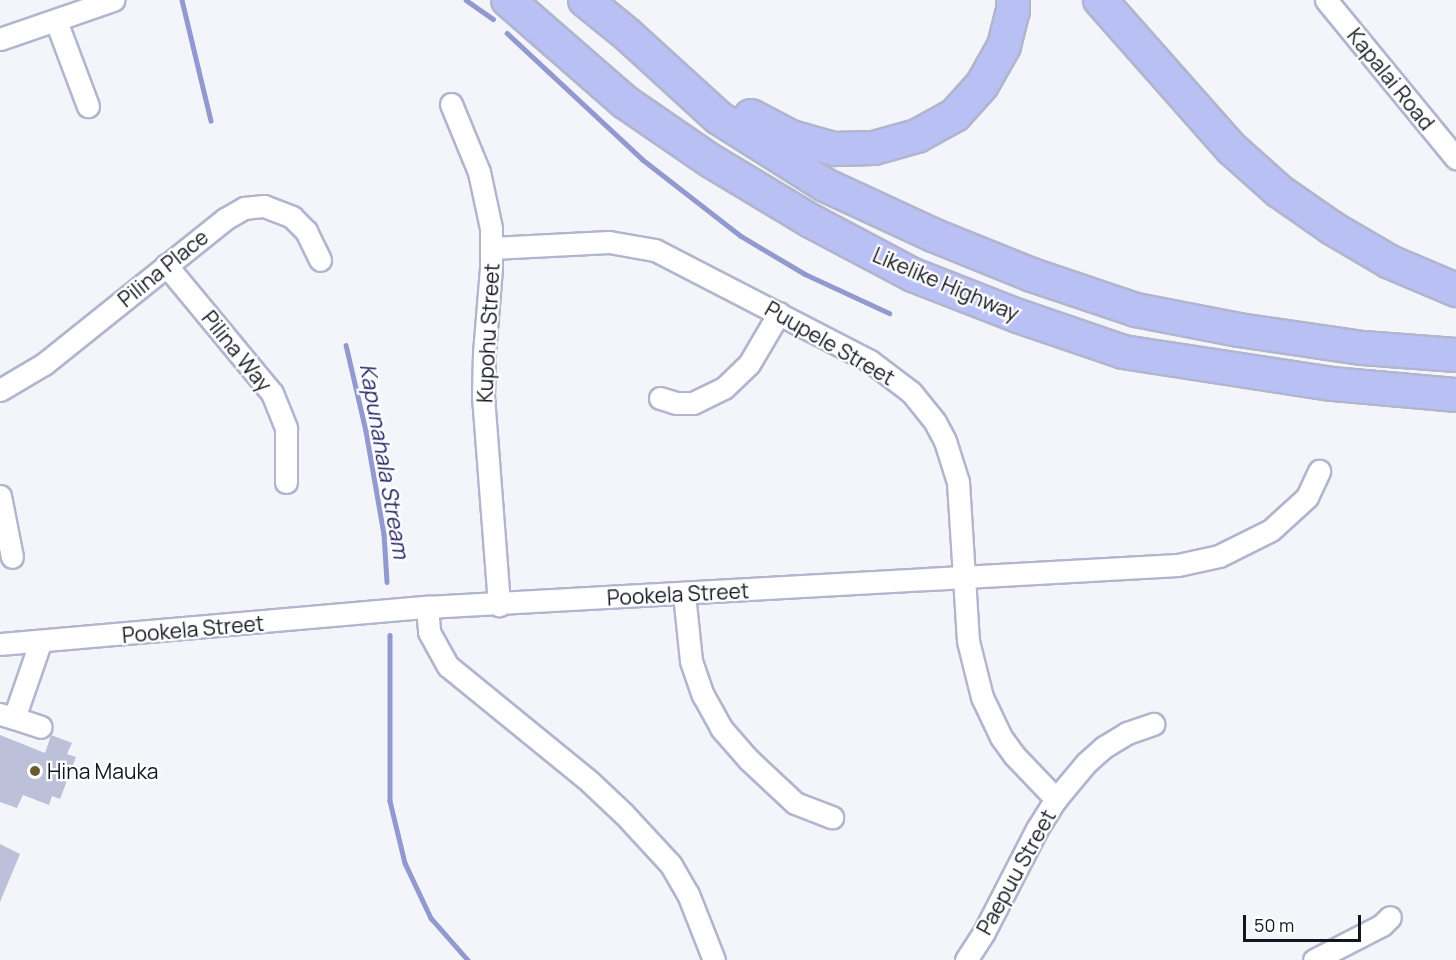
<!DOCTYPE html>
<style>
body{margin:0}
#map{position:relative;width:1456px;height:960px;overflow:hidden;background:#f4f5fb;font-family:Manrope,sans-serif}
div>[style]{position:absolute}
.stream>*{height:4.5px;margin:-2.25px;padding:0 2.25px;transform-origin:2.25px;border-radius:2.25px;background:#9299cf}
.building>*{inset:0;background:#bcc0d9}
.roads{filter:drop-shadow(2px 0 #b1b5ce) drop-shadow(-2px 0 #b1b5ce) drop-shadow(0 2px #b1b5ce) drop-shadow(0 -2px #b1b5ce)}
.minor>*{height:21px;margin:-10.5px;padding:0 10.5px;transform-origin:10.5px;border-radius:10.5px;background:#fff}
.highway>*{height:32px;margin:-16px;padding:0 16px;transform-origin:16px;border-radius:16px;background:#b8c0f4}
.dots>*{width:16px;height:16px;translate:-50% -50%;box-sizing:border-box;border:3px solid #fff;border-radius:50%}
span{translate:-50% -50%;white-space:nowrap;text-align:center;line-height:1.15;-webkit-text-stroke:4.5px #fff;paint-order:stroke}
.street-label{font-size:21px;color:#14161f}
.poi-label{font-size:21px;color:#14161f}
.left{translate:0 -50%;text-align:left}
.water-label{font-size:22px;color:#252464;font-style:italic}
.scale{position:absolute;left:1243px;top:915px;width:118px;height:27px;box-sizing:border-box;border:3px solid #14161f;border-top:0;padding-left:8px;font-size:18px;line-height:21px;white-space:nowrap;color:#14161f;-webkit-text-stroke:4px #fff;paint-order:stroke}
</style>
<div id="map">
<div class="stream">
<i style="left:182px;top:0;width:124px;rotate:76.5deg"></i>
<i style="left:466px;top:0;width:33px;rotate:35deg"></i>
<i style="left:507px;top:33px;width:185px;rotate:43deg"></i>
<i style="left:642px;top:159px;width:125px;rotate:37.9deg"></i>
<i style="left:741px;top:236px;width:74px;rotate:30.7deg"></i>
<i style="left:805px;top:274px;width:93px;rotate:24.9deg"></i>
<i style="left:346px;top:345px;width:88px;rotate:76.9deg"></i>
<i style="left:366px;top:431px;width:105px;rotate:80.1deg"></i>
<i style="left:384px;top:534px;width:48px;rotate:86.4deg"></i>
<i style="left:390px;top:635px;width:166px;rotate:90deg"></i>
<i style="left:390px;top:801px;width:64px;rotate:76.4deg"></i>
<i style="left:405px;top:863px;width:61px;rotate:64.7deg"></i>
<i style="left:431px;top:918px;width:56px;rotate:48.6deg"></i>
</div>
<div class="building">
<i style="clip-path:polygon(0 735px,45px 753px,51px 735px,72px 743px,67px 754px,76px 757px,60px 799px,52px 796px,49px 805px,23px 795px,17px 808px,0 802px)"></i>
<i style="clip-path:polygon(0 844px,20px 854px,0 902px)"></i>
</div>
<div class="roads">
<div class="minor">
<i style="left:1326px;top:0;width:205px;rotate:50.6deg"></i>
<i style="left:56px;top:21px;width:91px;rotate:69.4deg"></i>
<i style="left:0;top:39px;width:120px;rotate:-19deg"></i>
<i style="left:451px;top:104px;width:74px;rotate:67.6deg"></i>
<i style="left:479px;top:172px;width:57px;rotate:77.9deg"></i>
<i style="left:491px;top:228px;width:40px;rotate:90deg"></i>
<i style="left:491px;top:268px;width:85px;rotate:94.7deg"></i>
<i style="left:484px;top:353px;width:43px;rotate:91.3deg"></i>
<i style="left:483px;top:396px;width:210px;rotate:85.6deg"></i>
<i style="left:492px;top:248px;width:117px;rotate:-2.9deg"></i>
<i style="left:609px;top:242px;width:47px;rotate:9.9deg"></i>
<i style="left:655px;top:250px;width:242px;rotate:27.3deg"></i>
<i style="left:870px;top:361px;width:51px;rotate:37.1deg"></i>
<i style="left:911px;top:392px;width:38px;rotate:51deg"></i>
<i style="left:935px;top:422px;width:21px;rotate:62deg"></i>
<i style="left:945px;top:441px;width:43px;rotate:72.4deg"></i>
<i style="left:958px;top:482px;width:159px;rotate:86.4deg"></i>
<i style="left:968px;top:641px;width:58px;rotate:76deg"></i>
<i style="left:982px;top:697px;width:44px;rotate:64.6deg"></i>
<i style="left:1001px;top:737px;width:22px;rotate:54deg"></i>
<i style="left:1014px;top:755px;width:61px;rotate:46.3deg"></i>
<i style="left:166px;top:265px;width:166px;rotate:50.4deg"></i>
<i style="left:272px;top:393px;width:38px;rotate:68deg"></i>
<i style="left:286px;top:428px;width:54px;rotate:90deg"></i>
<i style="left:0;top:390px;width:51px;rotate:-30.6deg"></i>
<i style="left:44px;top:364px;width:232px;rotate:-38.7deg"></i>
<i style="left:225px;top:219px;width:22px;rotate:-30deg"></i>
<i style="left:244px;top:208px;width:20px;rotate:-6deg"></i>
<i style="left:264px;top:206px;width:30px;rotate:21deg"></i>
<i style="left:292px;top:217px;width:20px;rotate:45deg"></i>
<i style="left:306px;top:231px;width:32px;rotate:64deg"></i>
<i style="left:660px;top:398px;width:17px;rotate:17deg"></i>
<i style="left:676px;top:403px;width:17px"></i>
<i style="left:693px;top:403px;width:34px;rotate:-26deg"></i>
<i style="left:724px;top:388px;width:35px;rotate:-44deg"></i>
<i style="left:749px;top:364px;width:59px;rotate:-59.5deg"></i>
<i style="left:0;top:496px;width:62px;rotate:78.9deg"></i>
<i style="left:684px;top:594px;width:67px;rotate:84deg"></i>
<i style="left:691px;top:661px;width:36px;rotate:71deg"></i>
<i style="left:703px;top:695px;width:38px;rotate:61deg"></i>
<i style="left:721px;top:728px;width:41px;rotate:48.9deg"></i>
<i style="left:748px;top:759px;width:64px;rotate:43.1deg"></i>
<i style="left:795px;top:803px;width:40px;rotate:21deg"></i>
<i style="left:427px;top:607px;width:25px;rotate:85deg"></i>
<i style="left:429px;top:632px;width:39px;rotate:61deg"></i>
<i style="left:448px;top:666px;width:183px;rotate:39.2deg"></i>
<i style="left:590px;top:782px;width:47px;rotate:43.3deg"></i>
<i style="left:624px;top:814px;width:69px;rotate:47.3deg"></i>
<i style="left:671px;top:865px;width:34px;rotate:60deg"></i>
<i style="left:688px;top:894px;width:71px;rotate:68.5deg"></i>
<i style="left:0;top:644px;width:429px;rotate:-5deg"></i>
<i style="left:427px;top:607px;width:752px;rotate:-3.2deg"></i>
<i style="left:1178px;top:565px;width:42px;rotate:-12.4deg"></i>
<i style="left:1219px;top:556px;width:58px;rotate:-26.6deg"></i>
<i style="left:1271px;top:530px;width:49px;rotate:-42.5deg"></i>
<i style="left:1307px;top:497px;width:29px;rotate:-65deg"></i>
<i style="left:0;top:714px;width:15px;rotate:16deg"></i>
<i style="left:14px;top:718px;width:79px;rotate:-70.9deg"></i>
<i style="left:14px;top:718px;width:28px;rotate:18deg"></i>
<i style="left:966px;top:960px;width:33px;rotate:-57deg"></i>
<i style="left:984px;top:932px;width:116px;rotate:-62.8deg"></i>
<i style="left:1037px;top:829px;width:36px;rotate:-58deg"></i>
<i style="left:1056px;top:799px;width:47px;rotate:-50.2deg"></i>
<i style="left:1086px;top:763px;width:24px;rotate:-42deg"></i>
<i style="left:1104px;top:747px;width:27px;rotate:-31deg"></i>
<i style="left:1127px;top:733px;width:28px;rotate:-19deg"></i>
<i style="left:1314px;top:960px;width:76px;rotate:-27.2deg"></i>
<i style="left:1382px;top:925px;width:11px;rotate:-45deg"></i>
</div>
<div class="highway">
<i style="left:508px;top:0;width:155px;rotate:41.1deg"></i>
<i style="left:625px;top:102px;width:104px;rotate:34.5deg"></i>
<i style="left:711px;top:161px;width:117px;rotate:31deg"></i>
<i style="left:811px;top:221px;width:115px;rotate:27.9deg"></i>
<i style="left:913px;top:275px;width:113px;rotate:21.3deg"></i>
<i style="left:1018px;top:316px;width:111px;rotate:18.9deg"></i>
<i style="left:1123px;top:352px;width:212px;rotate:8.7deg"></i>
<i style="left:1333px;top:384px;width:123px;rotate:5.1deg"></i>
<i style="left:585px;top:0;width:55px;rotate:39.1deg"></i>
<i style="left:628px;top:35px;width:123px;rotate:42.4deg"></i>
<i style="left:719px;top:118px;width:125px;rotate:32.3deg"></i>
<i style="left:825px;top:185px;width:119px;rotate:24.8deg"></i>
<i style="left:933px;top:235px;width:107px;rotate:22deg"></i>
<i style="left:1032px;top:275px;width:110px;rotate:18.6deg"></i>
<i style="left:1136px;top:310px;width:105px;rotate:11deg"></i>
<i style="left:1239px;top:330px;width:125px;rotate:8.3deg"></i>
<i style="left:1363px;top:348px;width:93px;rotate:4.3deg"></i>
<i style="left:1100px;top:0;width:199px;rotate:48.5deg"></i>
<i style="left:1232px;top:149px;width:63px;rotate:41.8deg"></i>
<i style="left:1279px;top:191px;width:65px;rotate:34.9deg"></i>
<i style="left:1332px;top:228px;width:67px;rotate:30.4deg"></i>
<i style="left:1390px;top:262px;width:72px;rotate:23deg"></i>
<i style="left:751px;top:116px;width:45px;rotate:27.7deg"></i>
<i style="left:791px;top:137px;width:45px;rotate:15.6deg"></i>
<i style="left:834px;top:149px;width:40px;rotate:-1.4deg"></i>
<i style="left:874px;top:148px;width:45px;rotate:-15.6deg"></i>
<i style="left:917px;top:136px;width:43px;rotate:-28.9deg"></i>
<i style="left:955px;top:115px;width:40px;rotate:-48deg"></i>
<i style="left:982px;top:85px;width:45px;rotate:-60.6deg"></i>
<i style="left:1004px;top:46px;width:36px;rotate:-76deg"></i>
<i style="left:1013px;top:11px;width:11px;rotate:-90deg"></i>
</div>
</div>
<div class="dots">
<i style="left:35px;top:771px;background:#685d2a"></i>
</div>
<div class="street-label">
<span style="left:1391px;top:79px;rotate:51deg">Kapalai Road</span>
<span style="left:163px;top:268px;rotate:-39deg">Pilina Place</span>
<span style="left:946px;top:284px;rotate:23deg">Likelike Highway</span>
<span style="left:488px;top:333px;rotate:-87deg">Kupohu Street</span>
<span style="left:830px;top:343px;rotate:30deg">Puupele Street</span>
<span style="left:237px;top:351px;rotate:51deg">Pilina Way</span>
<span style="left:678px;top:594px;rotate:-3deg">Pookela Street</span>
<span style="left:193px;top:629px;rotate:-5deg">Pookela Street</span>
<span style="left:1016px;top:872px;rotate:-61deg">Paepuu Street</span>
</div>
<div class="poi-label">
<span class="left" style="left:47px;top:771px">Hina Mauka</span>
</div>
<div class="water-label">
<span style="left:384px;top:461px;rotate:80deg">Kapunahala Stream</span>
</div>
<div class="scale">50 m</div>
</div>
